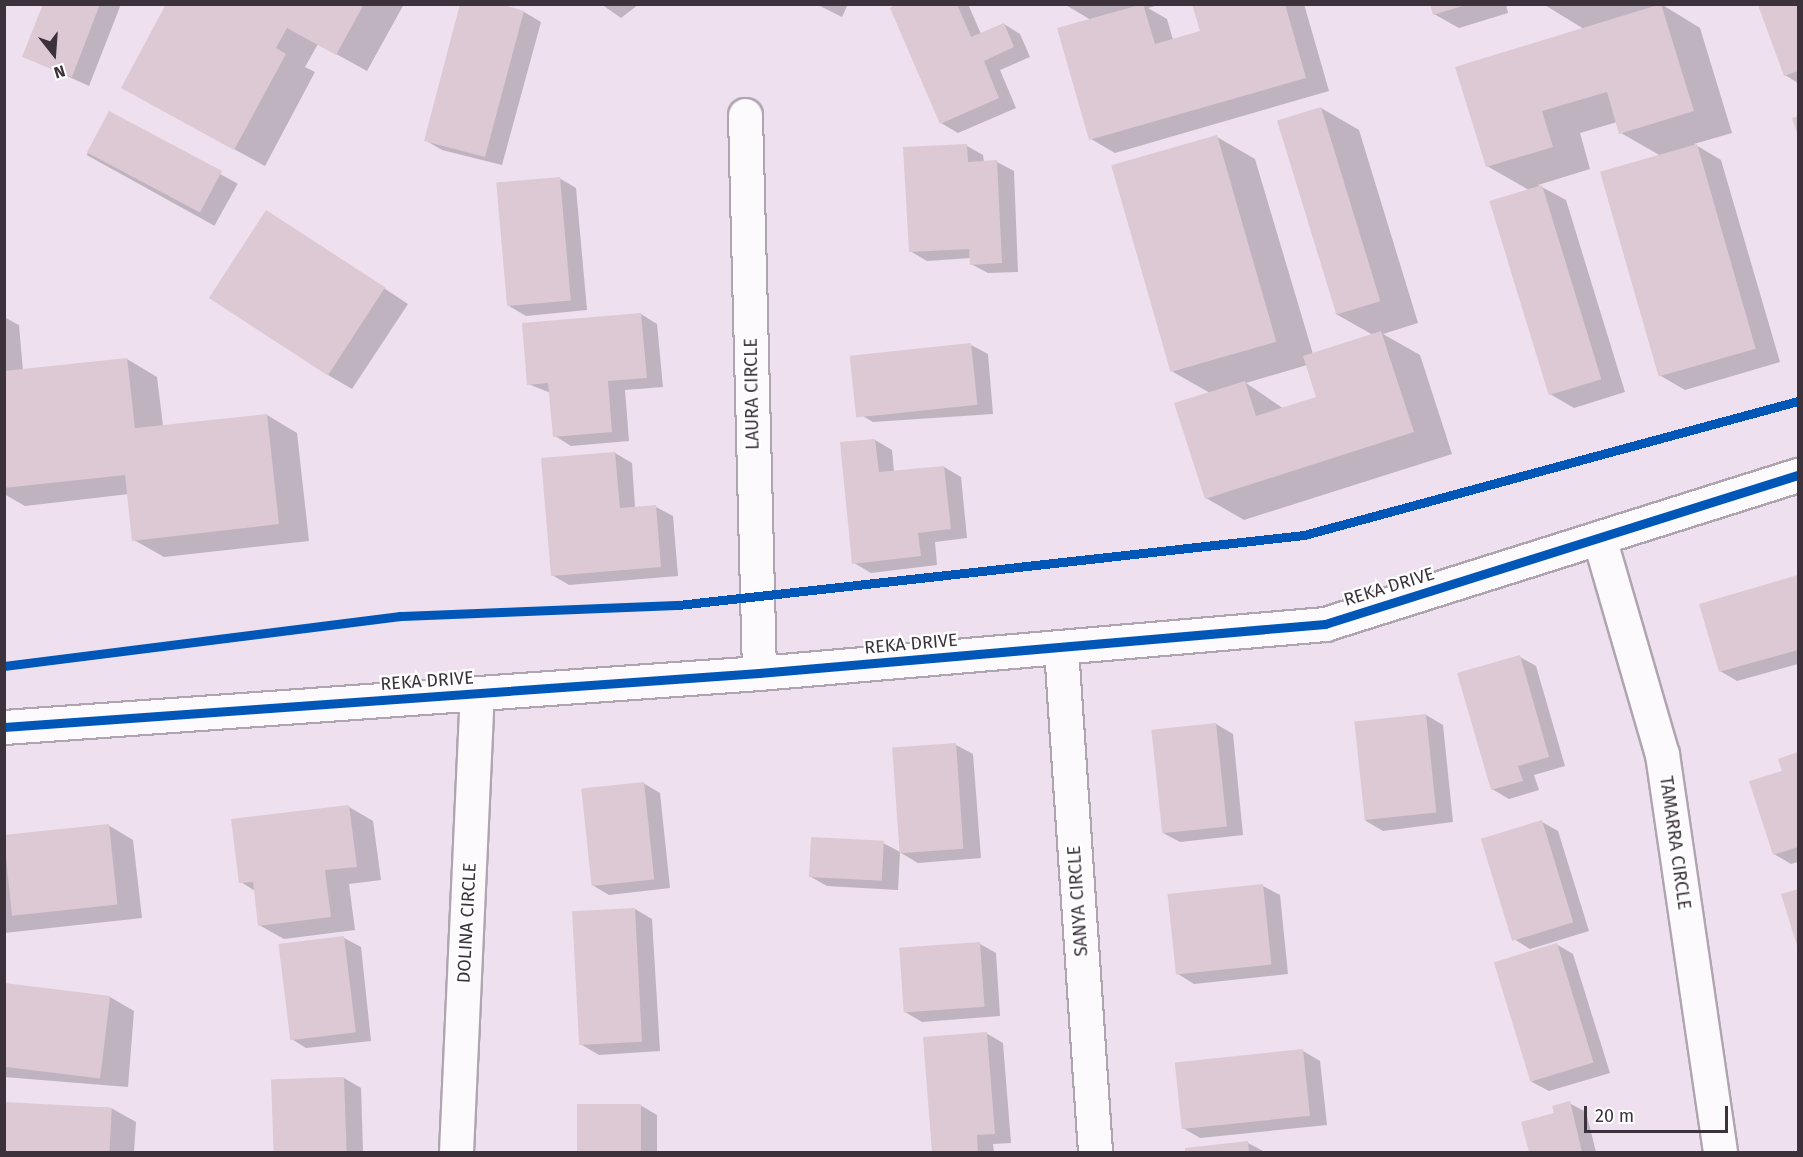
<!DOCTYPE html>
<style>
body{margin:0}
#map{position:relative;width:1803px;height:1157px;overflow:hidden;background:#eee0ef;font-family:"Fira Sans",sans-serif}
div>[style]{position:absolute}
.shadow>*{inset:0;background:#0003;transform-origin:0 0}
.building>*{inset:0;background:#dcc9d4;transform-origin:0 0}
.roads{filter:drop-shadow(2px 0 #afa5b0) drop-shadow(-2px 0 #afa5b0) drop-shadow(0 2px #afa5b0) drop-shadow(0 -2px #afa5b0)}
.minor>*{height:33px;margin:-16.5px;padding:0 16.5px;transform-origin:16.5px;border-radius:16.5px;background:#fcfafd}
.cycleway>*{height:9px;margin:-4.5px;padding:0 4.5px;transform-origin:4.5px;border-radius:4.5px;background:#0057b8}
span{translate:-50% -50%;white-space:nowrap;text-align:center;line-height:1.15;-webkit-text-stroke:4.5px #fff;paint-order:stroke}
.street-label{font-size:18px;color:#3c323c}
.frame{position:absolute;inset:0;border:6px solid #3c323c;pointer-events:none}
.north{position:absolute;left:24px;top:24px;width:60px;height:60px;-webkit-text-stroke:4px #fff;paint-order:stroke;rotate:163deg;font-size:16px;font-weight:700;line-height:24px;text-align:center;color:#3c323c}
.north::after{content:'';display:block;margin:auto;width:21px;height:27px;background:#3c323c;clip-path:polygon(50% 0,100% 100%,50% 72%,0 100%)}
.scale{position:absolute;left:1584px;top:1106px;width:144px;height:27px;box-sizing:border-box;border:3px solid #3c323c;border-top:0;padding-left:8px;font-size:18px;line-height:21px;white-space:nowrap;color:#3c323c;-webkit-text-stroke:4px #fff;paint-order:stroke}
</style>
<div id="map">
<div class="shadow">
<i style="clip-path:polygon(44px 4px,121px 4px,89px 86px,23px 56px)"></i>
<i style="clip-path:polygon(168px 4px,404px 4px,367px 71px,318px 44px,305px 67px,315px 72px,265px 166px,153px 105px)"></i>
<i style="clip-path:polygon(494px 4px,524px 12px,541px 22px,502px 165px,442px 150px,425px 140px)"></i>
<i style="clip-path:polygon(601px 4px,639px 4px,621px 18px)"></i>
<i style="clip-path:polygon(816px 4px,848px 4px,842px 17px)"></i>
<i style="clip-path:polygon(901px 4px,968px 4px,981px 34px,1004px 24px,1020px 34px,1030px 57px,1000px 70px,1016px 108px,958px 133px,941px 123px)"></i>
<i style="clip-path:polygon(1064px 4px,1162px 4px,1148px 8px,1167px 19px,1173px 40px,1202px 32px,1194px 4px,1304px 4px,1329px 91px,1115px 153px,1091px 139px,1091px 20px)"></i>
<i style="clip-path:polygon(1431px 4px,1506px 4px,1508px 13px,1459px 28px,1434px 14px)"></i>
<i style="clip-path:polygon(1543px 4px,1661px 4px,1700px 28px,1732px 133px,1694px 144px,1721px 160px,1780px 362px,1685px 390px,1661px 376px,1661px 156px,1621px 133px,1617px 122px,1580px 133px,1590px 169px,1538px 185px,1566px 200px,1625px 392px,1574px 408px,1550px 394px,1529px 190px,1487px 166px,1584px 29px)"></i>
<i style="clip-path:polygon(1759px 4px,1798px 4px,1798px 83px,1785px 75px)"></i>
<i style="clip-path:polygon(evenodd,1321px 108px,1359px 130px,1418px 323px,1383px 334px,1420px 355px,1452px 454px,1244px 520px,1206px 498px,1210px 393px,1173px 372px,1217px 137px,1255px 159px,1313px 354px,1373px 335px,1336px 314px,1321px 108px,1307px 365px,1318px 398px,1284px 409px,1246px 383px,1307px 365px)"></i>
<i style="left:110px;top:113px;width:146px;height:48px;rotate:29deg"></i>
<i style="clip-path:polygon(967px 146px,983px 155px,984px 162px,997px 162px,1014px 171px,1018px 272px,988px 273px,971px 264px,971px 258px,927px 261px,910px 251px)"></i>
<i style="clip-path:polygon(559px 178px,576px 188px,587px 310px,526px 316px,509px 306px)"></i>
<i style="clip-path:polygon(290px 226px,408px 304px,352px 389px,328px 375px)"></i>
<i style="clip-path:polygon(641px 314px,657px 324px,663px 387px,625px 390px,629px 441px,571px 446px,555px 436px,551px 393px,528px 384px)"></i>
<i style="clip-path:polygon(4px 317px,19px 325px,23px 371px,127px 359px,157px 377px,163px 426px,267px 415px,297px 433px,309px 541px,164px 557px,134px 540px,129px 494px,25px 506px,4px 494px)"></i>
<i style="clip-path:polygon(971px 345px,988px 354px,993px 414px,873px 422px,856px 412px)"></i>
<i style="clip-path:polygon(875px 440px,892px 450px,894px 472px,944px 467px,961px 477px,967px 538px,935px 542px,937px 565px,871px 573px,854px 563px)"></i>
<i style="clip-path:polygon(615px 453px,632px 463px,635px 508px,656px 507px,673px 516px,678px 576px,569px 585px,552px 575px)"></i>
<i style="clip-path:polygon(1798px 577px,1798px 664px,1737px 681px,1720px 671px,1701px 605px)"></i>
<i style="clip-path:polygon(1520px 657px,1536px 666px,1565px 766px,1534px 775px,1539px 790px,1509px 799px,1492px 789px)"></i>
<i style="clip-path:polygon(1426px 715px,1443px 725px,1453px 822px,1383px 831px,1366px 821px,1356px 725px)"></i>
<i style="clip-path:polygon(1216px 724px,1233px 734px,1243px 835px,1180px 842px,1163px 833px)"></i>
<i style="clip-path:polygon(956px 745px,973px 754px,981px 858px,918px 863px,901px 853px)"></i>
<i style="clip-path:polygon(1798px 754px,1798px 862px,1791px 864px,1774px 854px,1784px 772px,1780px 760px)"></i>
<i style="clip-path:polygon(643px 783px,660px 793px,670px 888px,609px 895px,592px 885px)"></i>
<i style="clip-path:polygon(349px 807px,373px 821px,381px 880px,349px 884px,355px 930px,284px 939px,259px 925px,255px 891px,241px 882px)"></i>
<i style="clip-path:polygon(1542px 822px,1558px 831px,1589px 931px,1530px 949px,1514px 939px)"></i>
<i style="clip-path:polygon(108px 825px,133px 840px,142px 918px,4px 933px,4px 838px)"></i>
<i style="clip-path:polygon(883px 843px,900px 852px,898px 890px,827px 886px,811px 877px)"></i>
<i style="clip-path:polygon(1263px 886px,1280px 895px,1288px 974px,1194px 984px,1178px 974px)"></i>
<i style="clip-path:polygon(1798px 890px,1798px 946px,1783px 895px)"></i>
<i style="clip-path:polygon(635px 909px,652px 919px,660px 1051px,599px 1055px,582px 1045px)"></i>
<i style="clip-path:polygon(344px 938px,361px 947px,371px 1041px,306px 1048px,290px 1038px)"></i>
<i style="clip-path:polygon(980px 944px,996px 953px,1000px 1016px,922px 1022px,905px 1012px)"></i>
<i style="clip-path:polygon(1556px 944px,1573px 954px,1610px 1073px,1549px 1091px,1532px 1082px)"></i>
<i style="clip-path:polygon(4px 985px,110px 997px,134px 1011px,128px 1087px,4px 1077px)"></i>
<i style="clip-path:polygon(986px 1033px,1003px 1043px,1011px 1143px,993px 1144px,994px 1152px,933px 1152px,924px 1038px)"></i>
<i style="clip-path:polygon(1303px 1051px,1320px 1061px,1327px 1125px,1200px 1138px,1183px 1128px)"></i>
<i style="clip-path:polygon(344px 1078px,361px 1088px,363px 1152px,275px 1152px,273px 1080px)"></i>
<i style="clip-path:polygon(4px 1103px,111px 1108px,136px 1122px,134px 1152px,4px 1152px)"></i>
<i style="clip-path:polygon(1569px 1103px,1586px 1112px,1596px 1152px,1530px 1152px,1523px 1123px,1556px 1114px)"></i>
<i style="clip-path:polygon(579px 1105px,640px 1105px,657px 1115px,657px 1152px,578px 1152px)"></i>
<i style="clip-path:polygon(1248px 1143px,1265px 1152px,1186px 1152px,1186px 1149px)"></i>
</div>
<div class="building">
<i style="clip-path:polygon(43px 4px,100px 4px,72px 77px,22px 57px)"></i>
<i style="clip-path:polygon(166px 4px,364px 4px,336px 55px,287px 28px,276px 48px,286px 54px,234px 150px,121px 88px)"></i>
<i style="clip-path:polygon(460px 4px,500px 4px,524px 11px,485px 157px,424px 141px)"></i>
<i style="clip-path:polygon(897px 4px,957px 4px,971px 37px,1004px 23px,1014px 47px,984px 61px,999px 98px,940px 124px,890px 8px)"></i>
<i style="clip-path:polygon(1143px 4px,1155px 44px,1200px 31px,1192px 4px,1285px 4px,1306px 78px,1089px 140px,1057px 28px)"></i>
<i style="clip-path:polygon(1430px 4px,1466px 4px,1466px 5px,1433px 15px)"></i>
<i style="clip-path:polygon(1661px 4px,1694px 111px,1619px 134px,1607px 92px,1542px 111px,1553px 147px,1486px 167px,1455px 67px)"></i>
<i style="clip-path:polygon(1758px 5px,1798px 5px,1798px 71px,1784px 76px)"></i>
<i style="left:1321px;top:107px;width:203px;height:46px;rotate:73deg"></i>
<i style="left:109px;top:111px;width:128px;height:47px;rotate:28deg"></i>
<i style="clip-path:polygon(1798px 116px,1798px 136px,1792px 118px)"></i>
<i style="left:1217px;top:135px;width:215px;height:110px;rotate:74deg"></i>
<i style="clip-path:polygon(967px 144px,968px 162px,997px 160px,1002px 263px,970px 265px,969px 249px,909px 252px,903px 147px)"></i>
<i style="left:1697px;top:144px;width:213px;height:101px;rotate:74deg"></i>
<i style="left:560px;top:177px;width:124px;height:64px;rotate:85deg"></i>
<i style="left:1542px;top:185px;width:203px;height:55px;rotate:73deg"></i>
<i style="left:266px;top:210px;width:142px;height:105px;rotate:33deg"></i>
<i style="clip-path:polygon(641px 313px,647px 378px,608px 381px,612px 432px,553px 437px,548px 383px,527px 385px,522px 323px)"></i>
<i style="clip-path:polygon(1381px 331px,1414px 432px,1205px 499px,1174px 403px,1245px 381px,1256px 416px,1316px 397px,1303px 356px)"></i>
<i style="left:971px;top:343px;width:62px;height:122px;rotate:84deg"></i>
<i style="clip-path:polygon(127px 358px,135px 428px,267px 414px,279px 524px,132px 541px,125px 475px,4px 488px,4px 371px)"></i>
<i style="clip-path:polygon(875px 439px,879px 472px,944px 466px,951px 529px,918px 533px,921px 556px,852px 564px,840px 442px)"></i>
<i style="clip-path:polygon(615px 452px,620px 508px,656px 505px,661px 567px,551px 576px,541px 458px)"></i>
<i style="clip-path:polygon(1798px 575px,1798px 650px,1719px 672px,1699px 604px)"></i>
<i style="clip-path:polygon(1520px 655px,1549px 757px,1518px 766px,1523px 781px,1491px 790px,1457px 673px)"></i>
<i style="left:1426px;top:714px;width:99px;height:72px;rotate:84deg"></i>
<i style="left:1216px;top:723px;width:104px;height:65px;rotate:84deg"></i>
<i style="left:956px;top:743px;width:106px;height:64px;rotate:86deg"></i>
<i style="clip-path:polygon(1798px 752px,1798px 847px,1773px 855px,1749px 781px,1782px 771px,1778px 759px)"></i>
<i style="left:644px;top:782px;width:98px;height:63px;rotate:84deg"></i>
<i style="clip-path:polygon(349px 805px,357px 867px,325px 870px,331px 917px,258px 926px,253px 882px,239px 883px,231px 819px)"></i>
<i style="left:1542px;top:820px;width:107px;height:64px;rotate:73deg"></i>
<i style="left:109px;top:824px;width:81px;height:106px;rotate:84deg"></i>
<i style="left:811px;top:837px;width:73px;height:40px;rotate:3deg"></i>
<i style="left:1263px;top:884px;width:81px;height:96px;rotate:84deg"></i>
<i style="clip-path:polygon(1798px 889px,1798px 949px,1781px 894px)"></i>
<i style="left:635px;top:908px;width:134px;height:63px;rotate:87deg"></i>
<i style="left:344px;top:936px;width:97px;height:66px;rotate:83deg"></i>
<i style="left:980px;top:942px;width:65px;height:81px;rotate:86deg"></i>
<i style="left:1557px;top:943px;width:125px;height:66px;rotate:73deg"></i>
<i style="left:4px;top:983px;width:107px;height:83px;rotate:7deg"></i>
<i style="clip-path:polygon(987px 1032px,995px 1134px,977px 1135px,978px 1152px,932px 1152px,923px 1037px)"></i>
<i style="left:1303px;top:1049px;width:67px;height:129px;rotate:84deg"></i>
<i style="left:344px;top:1077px;width:75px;height:73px;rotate:88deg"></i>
<i style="clip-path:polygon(1570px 1101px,1582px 1152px,1529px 1152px,1521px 1122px,1554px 1113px,1552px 1106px)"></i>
<i style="left:4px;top:1102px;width:108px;height:50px;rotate:3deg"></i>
<i style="left:577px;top:1104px;width:64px;height:48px"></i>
<i style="clip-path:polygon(1248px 1141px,1249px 1152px,1185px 1152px,1185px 1148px)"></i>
</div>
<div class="roads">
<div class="minor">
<i style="left:745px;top:115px;width:558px;rotate:88.56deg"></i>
<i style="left:1600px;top:541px;width:222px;rotate:73.8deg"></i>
<i style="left:1662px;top:754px;width:402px;rotate:81.7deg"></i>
<i style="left:1061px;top:649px;width:504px;rotate:86.13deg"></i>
<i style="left:4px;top:727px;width:757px;rotate:-4.09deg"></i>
<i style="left:759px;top:673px;width:568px;rotate:-4.95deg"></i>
<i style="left:1325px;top:624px;width:496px;rotate:-17.5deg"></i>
<i style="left:456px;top:1152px;width:458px;rotate:-87.4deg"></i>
</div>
</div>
<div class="cycleway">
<i style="left:4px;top:666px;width:399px;rotate:-7.2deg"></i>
<i style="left:400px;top:616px;width:278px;rotate:-2.3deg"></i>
<i style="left:678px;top:605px;width:630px;rotate:-6.38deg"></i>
<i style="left:1304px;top:535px;width:512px;rotate:-15.18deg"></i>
<i style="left:4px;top:727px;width:757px;rotate:-4.09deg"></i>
<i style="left:759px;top:673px;width:568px;rotate:-4.95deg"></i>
<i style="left:1325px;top:624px;width:496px;rotate:-17.5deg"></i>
</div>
<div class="street-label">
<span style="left:752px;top:394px;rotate:-91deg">LAURA CIRCLE</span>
<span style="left:1389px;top:587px;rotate:-17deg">REKA DRIVE</span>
<span style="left:911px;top:644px;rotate:-5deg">REKA DRIVE</span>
<span style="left:427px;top:681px;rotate:-4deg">REKA DRIVE</span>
<span style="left:1675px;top:843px;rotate:82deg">TAMARRA CIRCLE</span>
<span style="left:1078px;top:901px;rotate:-94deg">SANYA CIRCLE</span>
<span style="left:467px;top:923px;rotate:-87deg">DOLINA CIRCLE</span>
</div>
<div class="frame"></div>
<div class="north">N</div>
<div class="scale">20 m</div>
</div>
